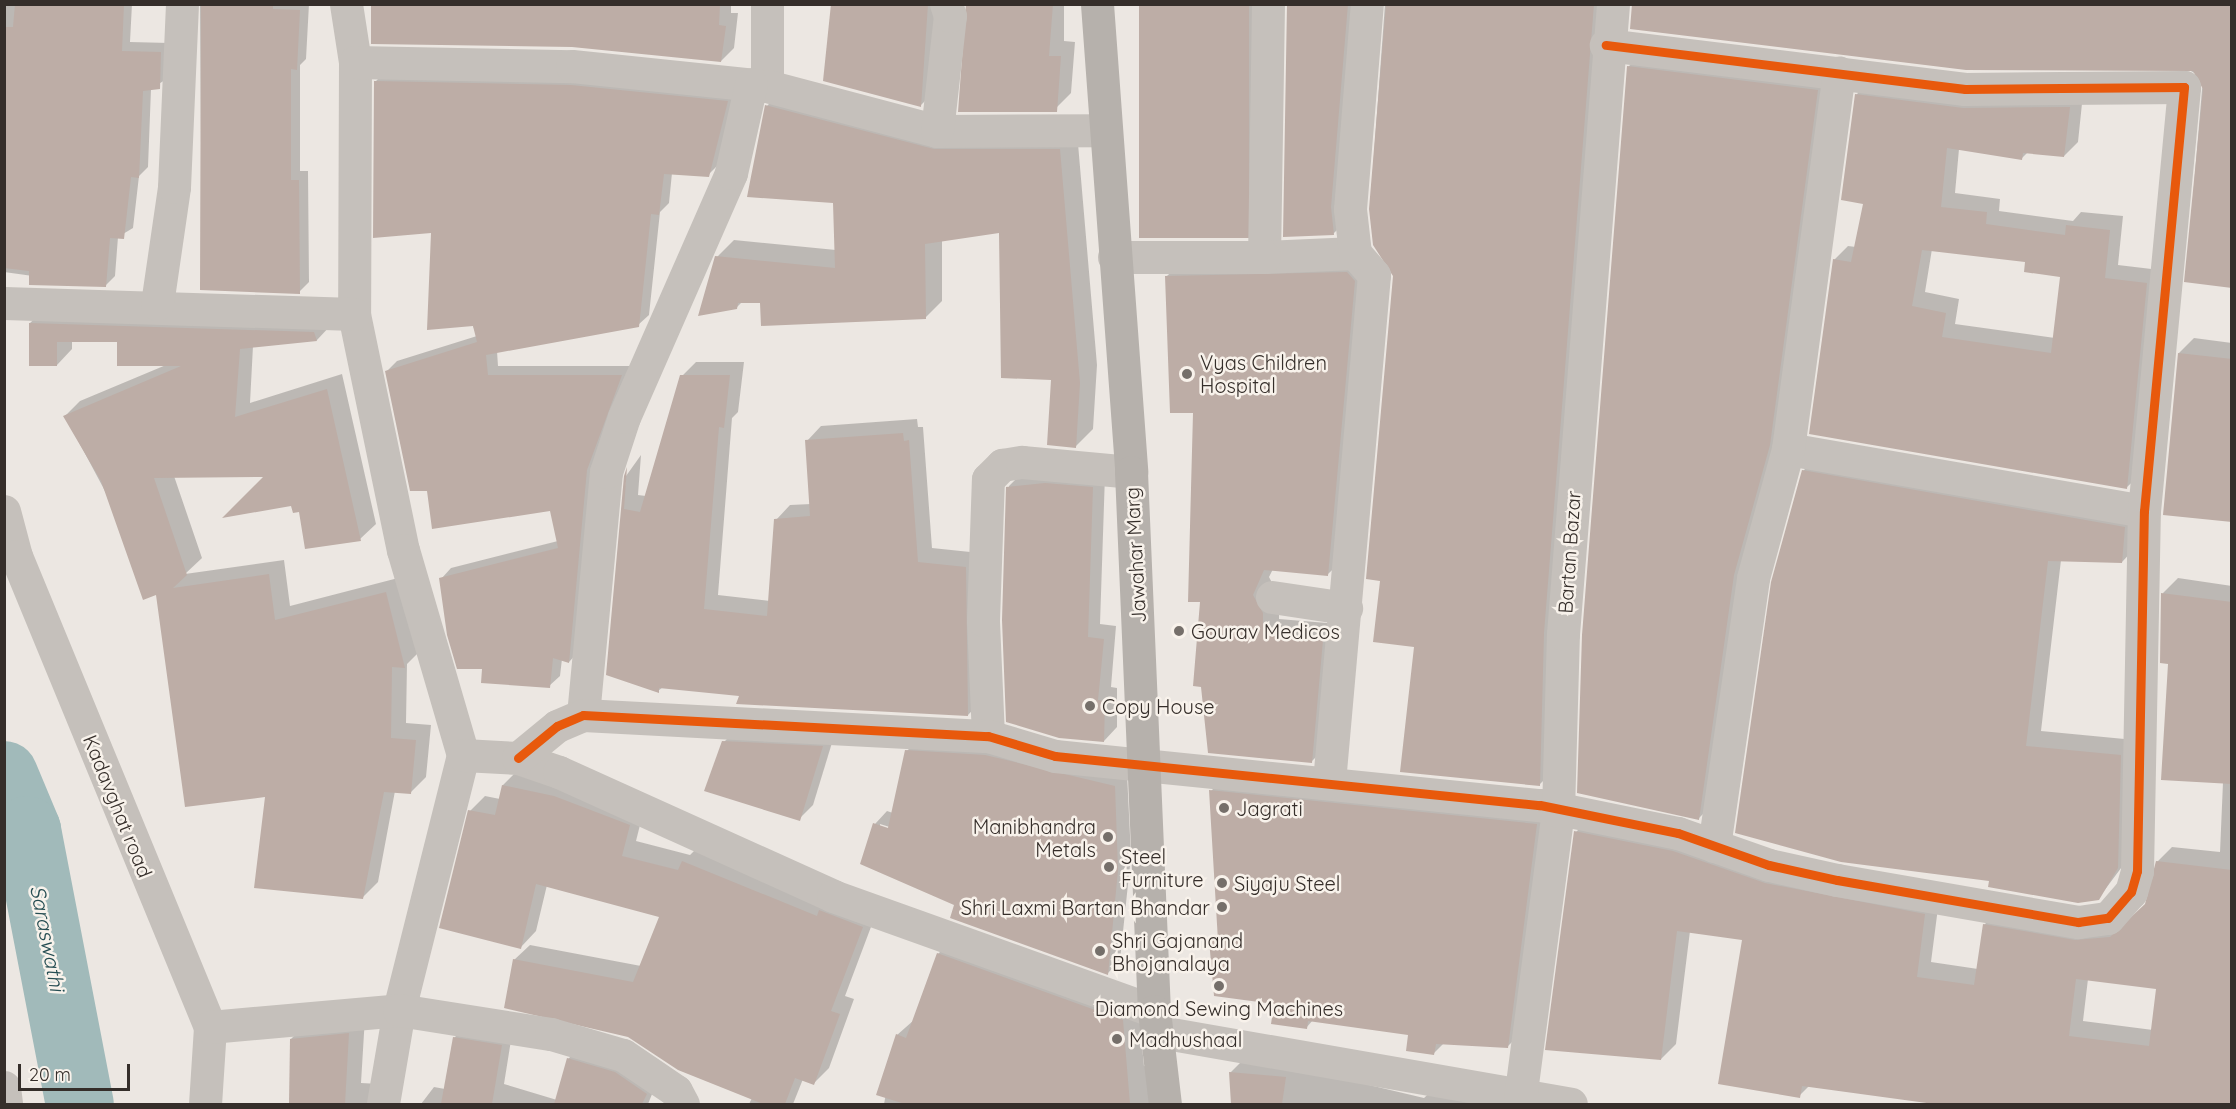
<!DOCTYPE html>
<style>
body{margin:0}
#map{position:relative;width:2236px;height:1109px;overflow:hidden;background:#ece7e2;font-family:Quicksand,sans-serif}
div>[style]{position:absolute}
.shadow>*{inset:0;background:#0003}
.river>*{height:68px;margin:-34px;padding:0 34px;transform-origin:34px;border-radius:34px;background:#a1baba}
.building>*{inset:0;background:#bdada6;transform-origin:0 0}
.minor>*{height:33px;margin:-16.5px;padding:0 16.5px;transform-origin:16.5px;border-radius:16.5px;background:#c5c0bb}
.secondary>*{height:33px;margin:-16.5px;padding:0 16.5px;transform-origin:16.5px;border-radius:16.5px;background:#b6b1ac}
.cycleway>*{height:9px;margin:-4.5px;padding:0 4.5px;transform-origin:4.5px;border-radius:4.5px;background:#e8590c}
.dots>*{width:16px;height:16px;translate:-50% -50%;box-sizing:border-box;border:3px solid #f8f2eb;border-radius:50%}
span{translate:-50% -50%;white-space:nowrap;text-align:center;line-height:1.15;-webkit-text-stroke:5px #f8f2eb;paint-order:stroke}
.poi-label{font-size:20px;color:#352e2a}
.left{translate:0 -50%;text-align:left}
.right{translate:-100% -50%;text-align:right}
.street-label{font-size:20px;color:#352e2a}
.water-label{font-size:21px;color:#254d52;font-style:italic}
.frame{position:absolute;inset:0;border:6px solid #352e2a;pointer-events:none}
.scale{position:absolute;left:18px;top:1064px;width:112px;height:27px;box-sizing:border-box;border:3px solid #352e2a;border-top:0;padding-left:8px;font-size:18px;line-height:21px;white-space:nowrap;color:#352e2a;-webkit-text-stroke:4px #f8f2eb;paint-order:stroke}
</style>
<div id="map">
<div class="shadow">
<i style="clip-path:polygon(4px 4px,132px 4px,130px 42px,170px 43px,168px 78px,151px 89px,148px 167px,139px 176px,133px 228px,118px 237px,115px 276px,105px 286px,4px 272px)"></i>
<i style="clip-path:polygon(200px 4px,309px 4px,306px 59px,300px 65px,300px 171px,308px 171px,309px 282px,299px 292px,202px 289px)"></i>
<i style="clip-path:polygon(372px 4px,731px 4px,731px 13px,738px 13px,734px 48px,721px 61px,573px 46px,373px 42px)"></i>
<i style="clip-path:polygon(832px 4px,945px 4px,935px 91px,920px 106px)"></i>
<i style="clip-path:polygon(967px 4px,1064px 4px,1064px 41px,1075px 42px,1071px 93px,1056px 108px)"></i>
<i style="clip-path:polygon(1142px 4px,1263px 4px,1260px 222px,1245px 237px)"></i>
<i style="clip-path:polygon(1288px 4px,1361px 4px,1348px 219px,1333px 234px)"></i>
<i style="clip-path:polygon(1385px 4px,1607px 4px,1554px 770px,1539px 785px,1416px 646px,1382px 579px,1394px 276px,1370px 209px)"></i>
<i style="clip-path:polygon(2232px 4px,2186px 280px,2203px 78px,2184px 67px)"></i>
<i style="clip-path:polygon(1642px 54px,1830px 77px,1783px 431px,1712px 805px,1698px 819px,1628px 67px)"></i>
<i style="clip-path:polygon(386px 71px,737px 91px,719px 164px,708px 175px,672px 173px,669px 203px,660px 212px,649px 315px,638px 325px,497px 351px,498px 366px,631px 366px,579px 651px,569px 662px,562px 659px,560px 676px,549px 686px,483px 668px,441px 579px,451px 568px,558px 541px,551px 509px,428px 490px,387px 371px,397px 361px,477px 336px,375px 82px)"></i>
<i style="clip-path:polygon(evenodd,1870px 81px,2083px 94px,2078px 142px,2064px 156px,2028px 152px,2022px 158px,1959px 149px,1955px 193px,2000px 199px,1999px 211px,2073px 221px,2081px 212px,2123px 216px,2118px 265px,2160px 270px,2141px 474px,2127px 487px,1834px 260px,1848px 246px,1856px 247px,1864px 202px,1856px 95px,1870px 81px,1932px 249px,2027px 261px,2062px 275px,2055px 338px,1955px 324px,1959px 299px,1925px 292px,1932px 249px)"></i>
<i style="clip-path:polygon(784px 88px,952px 133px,1077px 132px,1097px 365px,1093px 429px,1075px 447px,1000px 231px,942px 240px,942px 301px,925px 318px,761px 302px,742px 302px,737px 307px,717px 257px,734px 240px,836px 250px,835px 202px,767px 106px)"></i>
<i style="clip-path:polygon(1364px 256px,1345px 558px,1328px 574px,1273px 569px,1269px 577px,1279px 596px,1279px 619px,1339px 624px,1328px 745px,1311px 762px,1201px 601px,1194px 412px,1167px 276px,1184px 260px)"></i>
<i style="clip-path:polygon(46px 308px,332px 324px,317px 340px,253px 346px,250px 403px,342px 374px,376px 524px,360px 539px,300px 510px,267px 475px,174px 476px,202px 558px,185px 574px,284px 560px,290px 606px,402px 577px,420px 651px,407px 664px,406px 723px,431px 725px,426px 777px,411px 792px,395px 791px,378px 882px,362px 898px,267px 795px,65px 416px,80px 401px,166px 365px,118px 341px,72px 341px,72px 349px,57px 365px,30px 323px)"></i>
<i style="clip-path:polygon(2194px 338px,2232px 343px,2232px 520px,2179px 353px)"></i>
<i style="clip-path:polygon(696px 362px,744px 362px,738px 412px,732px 418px,718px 595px,770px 601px,776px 520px,790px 505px,811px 504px,807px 441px,821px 426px,917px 419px,918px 427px,923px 427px,932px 548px,980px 553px,982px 700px,968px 715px,663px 687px,658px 691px,607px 674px,626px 476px,641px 455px,638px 495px,646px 496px,682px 376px)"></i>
<i style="clip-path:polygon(1818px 456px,2139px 512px,2137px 546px,2122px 562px,2061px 560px,2041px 731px,2135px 740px,2133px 852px,2098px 899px,1990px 880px,1803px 471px)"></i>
<i style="clip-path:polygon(1022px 473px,1105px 475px,1100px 624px,1116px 626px,1111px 687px,1117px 688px,1117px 727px,1104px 741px,1003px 620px,1009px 486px)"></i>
<i style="clip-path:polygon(evenodd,2178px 578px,2232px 586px,2232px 1104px,1945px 1104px,1809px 1086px,1799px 1096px,1744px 939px,1690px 931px,1676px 1044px,1661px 1059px,1576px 832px,1591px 817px,1939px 900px,1931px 962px,1978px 969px,1984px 925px,1999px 910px,2127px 922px,2147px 903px,2157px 862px,2172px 847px,2220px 852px,2223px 782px,2170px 662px,2163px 593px,2178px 578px,2088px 979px,2158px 988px,2153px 1030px,2083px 1021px,2088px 979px)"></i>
<i style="clip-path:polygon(738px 728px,835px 733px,813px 805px,799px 819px,724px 742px)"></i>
<i style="clip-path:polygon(evenodd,919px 738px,1127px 773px,1131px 856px,1120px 960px,1108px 973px,956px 905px,875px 824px,887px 811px,893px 813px,907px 751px,919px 738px,880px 824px,896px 829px,895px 832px,880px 827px,880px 824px)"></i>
<i style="clip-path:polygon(518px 770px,644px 809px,636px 841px,690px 855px,699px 846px,877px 911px,845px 996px,854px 999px,829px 1068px,814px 1083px,803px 1079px,793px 1104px,749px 1104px,752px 1098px,514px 960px,530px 945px,641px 966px,661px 916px,547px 885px,536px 931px,521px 947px,470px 811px,485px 796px,500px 799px,503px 785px)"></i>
<i style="clip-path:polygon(1223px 779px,1549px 812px,1519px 1035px,1507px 1047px,1444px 1043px,1434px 1053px,1410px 1033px,1313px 1020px,1306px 1028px,1276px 1003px,1211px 941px,1219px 933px,1211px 791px)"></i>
<i style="clip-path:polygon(954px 938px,1138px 1004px,1144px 1066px,1153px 1068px,1153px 1104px,884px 1104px,897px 1035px,914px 1020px,938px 954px)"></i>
<i style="clip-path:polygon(365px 1017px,361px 1083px,380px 1084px,379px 1104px,292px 1104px,291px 1039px,308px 1022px)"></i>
<i style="clip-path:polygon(465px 1027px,512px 1034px,504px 1084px,557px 1100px,568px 1059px,580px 1048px,657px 1082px,648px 1104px,421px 1104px,434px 1087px,445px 1089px,454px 1038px)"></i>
<i style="clip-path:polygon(1247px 1056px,1424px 1098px,1437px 1086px,1538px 1104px,1232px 1104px,1230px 1073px)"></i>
</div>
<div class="river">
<i style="left:4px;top:775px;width:60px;rotate:67.3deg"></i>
<i style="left:27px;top:830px;width:279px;rotate:79.1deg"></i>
</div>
<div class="building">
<i style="clip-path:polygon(15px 4px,124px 4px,122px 51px,161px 52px,160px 89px,143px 91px,139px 178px,131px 177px,124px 239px,110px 238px,106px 287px,29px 285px,29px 271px,4px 268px,4px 27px,13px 27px)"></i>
<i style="clip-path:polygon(201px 4px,273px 4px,273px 9px,300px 10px,297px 70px,291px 69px,291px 180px,299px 180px,300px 294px,200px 290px)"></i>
<i style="clip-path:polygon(720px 4px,719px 25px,726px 26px,721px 62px,572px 47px,371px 44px,371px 6px)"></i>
<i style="clip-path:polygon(831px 4px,928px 4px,921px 107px,823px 81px)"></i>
<i style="clip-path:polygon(966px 4px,1053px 4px,1049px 56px,1061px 56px,1057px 112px,958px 112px)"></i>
<i style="left:1139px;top:4px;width:110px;height:234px"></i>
<i style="clip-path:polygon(1287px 4px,1348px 4px,1331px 207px,1334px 235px,1283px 237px)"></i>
<i style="clip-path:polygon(1386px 4px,1594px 4px,1544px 633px,1540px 786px,1400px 772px,1414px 647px,1373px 642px,1380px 581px,1366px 579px,1393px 276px,1373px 245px,1369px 209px)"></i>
<i style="clip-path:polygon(1632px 4px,2232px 4px,2232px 288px,2184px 282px,2203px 89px,2193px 71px,1966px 70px,1630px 29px)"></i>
<i style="clip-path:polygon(1627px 66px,1818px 90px,1770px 445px,1734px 575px,1699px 820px,1577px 793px,1582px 635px)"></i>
<i style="clip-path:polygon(374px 81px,571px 85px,728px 101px,709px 177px,664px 174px,659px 215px,651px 214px,639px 327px,486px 355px,488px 375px,622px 375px,587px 470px,569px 663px,553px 658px,550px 688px,481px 683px,482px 669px,457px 669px,447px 635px,439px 578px,558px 548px,550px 511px,432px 529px,427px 491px,410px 491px,385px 371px,477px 342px,473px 326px,427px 330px,431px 233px,373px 238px)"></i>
<i style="clip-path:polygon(evenodd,1855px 94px,1963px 108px,2070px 107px,2064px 157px,2023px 153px,2022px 160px,1947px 148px,1941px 207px,1987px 212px,1986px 224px,2065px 235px,2066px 225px,2110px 230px,2105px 278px,2147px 283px,2127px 489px,1809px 434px,1833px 259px,1851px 262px,1863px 204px,1841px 200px,1855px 94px,1922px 250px,2025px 262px,2024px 272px,2060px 277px,2051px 353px,1942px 337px,1946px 313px,1912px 306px,1922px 250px)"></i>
<i style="clip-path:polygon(765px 105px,934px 149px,1060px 149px,1080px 383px,1076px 448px,1047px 445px,1051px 380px,1001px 378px,999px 233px,925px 244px,926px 319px,761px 326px,760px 303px,738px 303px,737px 309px,698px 316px,715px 256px,835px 268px,833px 203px,747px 197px)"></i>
<i style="clip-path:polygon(1347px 272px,1355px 281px,1328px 576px,1264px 570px,1253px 595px,1263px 613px,1263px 635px,1323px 640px,1312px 763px,1208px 753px,1201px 687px,1193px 686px,1200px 602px,1188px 602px,1193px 413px,1170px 413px,1165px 276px)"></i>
<i style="clip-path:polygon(29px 323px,314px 332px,317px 341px,240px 349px,235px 417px,327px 389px,361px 541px,305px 549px,299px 512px,293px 513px,291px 506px,222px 518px,263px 477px,154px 478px,187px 575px,173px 588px,269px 574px,275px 620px,386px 592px,405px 668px,392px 667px,391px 738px,416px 740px,411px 794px,384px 792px,363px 899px,254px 888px,265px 797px,185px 807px,156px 595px,143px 600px,101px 481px,63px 416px,181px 366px,117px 366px,117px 342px,57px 342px,57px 366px,29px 366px)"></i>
<i style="clip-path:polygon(2178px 353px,2232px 359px,2232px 522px,2163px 515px)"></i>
<i style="clip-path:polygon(680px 375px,730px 375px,724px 428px,719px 427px,704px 609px,767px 616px,774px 519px,810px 516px,805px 440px,903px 433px,904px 441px,909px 440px,918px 562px,966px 567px,968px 716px,736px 704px,739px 696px,659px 688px,659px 693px,606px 675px,624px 476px,627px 467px,624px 509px,640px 512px)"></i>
<i style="clip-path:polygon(1802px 470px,2125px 527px,2122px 563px,2048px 561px,2026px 746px,2121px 755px,2118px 868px,2099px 900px,2078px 903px,1988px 887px,1989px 881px,1841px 862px,1735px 833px,1771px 582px)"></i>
<i style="clip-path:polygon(1045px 483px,1093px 487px,1088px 637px,1104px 639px,1098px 700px,1105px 701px,1104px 742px,1059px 738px,1006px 722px,1002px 620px,1006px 487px)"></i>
<i style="clip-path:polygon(2161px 593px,2232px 602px,2232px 784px,2161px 780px,2168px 664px,2160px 663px)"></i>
<i style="clip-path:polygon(722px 741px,823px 746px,800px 821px,704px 791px)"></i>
<i style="clip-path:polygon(905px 750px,985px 755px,1115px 786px,1118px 870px,1108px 975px,950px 918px,954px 905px,860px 864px,873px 823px,888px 828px)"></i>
<i style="clip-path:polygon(502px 785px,554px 796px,630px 825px,622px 856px,678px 870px,682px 861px,817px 916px,819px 910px,863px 927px,831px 1011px,840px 1014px,814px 1085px,795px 1078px,785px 1104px,763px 1104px,678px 1070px,628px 1037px,504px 1008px,513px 959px,633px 982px,659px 917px,536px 884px,521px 949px,439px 928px,468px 810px,495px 815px)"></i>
<i style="clip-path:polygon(1209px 790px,1537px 824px,1508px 1048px,1436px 1044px,1434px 1055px,1406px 1051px,1408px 1035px,1308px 1021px,1307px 1029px,1271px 1024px,1274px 1004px,1214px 996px,1209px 940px,1218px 941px)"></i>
<i style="clip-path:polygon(evenodd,1574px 831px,1673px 851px,1765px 883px,1925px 914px,1917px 977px,1974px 985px,1983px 924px,2075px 940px,2110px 937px,2145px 904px,2156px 861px,2232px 870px,2232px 1104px,1934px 1104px,1802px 1086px,1800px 1098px,1718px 1084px,1742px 940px,1677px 931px,1661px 1060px,1545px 1050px,1574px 831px,2076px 979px,2156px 989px,2149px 1046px,2069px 1036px,2076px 979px)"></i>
<i style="clip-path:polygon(937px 953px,1123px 1020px,1130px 1104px,905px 1104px,876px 1095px,896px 1034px,906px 1038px)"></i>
<i style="clip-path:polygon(349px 1033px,345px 1104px,289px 1104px,290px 1039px)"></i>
<i style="clip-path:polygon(453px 1037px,502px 1045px,492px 1104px,441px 1104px)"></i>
<i style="clip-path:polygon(567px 1058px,615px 1072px,647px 1094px,642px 1104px,554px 1104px)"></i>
<i style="clip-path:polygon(1229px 1072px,1286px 1077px,1282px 1104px,1231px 1104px)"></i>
</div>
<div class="minor">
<i style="left:346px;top:4px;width:59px;rotate:81.2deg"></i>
<i style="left:355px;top:62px;width:252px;rotate:90.2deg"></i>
<i style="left:354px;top:314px;width:241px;rotate:78.3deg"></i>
<i style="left:403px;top:550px;width:214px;rotate:73.7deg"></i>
<i style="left:463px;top:755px;width:263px;rotate:104.1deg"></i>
<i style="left:399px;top:1010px;width:95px;rotate:99.7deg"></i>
<i style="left:767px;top:4px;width:82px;rotate:90deg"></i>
<i style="left:1268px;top:4px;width:253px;rotate:90.9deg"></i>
<i style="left:1264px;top:257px;width:91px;rotate:-2.5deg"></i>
<i style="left:355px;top:62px;width:217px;rotate:1.1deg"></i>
<i style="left:572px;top:66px;width:196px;rotate:5.9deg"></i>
<i style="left:767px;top:86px;width:176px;rotate:14.8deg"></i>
<i style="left:937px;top:131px;width:167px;rotate:-0.3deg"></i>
<i style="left:937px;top:131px;width:116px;rotate:-83.6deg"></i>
<i style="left:950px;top:16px;width:13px;rotate:-108deg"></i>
<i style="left:1114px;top:257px;width:150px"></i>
<i style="left:4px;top:303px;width:350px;rotate:1.8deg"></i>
<i style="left:157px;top:304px;width:118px;rotate:-81.7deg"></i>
<i style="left:174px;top:187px;width:183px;rotate:-87.5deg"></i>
<i style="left:1788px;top:449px;width:361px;rotate:9.9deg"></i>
<i style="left:4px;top:511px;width:47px;rotate:75.1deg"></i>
<i style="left:16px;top:556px;width:509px;rotate:67.61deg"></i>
<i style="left:210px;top:1027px;width:77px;rotate:93.7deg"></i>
<i style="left:1272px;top:597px;width:75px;rotate:8.5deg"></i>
<i style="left:583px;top:715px;width:244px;rotate:-84.6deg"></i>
<i style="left:606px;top:472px;width:58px;rotate:-71.9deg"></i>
<i style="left:624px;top:417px;width:266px;rotate:-66.3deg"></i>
<i style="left:731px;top:173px;width:91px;rotate:-77.3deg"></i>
<i style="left:988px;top:736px;width:116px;rotate:-92.5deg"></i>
<i style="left:983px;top:620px;width:141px;rotate:-88deg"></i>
<i style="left:988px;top:479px;width:20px;rotate:-45deg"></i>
<i style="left:1002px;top:465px;width:20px;rotate:-9deg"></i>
<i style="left:1022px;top:462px;width:109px;rotate:5.2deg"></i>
<i style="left:463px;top:755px;width:55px;rotate:3.1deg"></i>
<i style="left:518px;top:758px;width:43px;rotate:18.9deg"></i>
<i style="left:559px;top:772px;width:301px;rotate:24.3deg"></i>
<i style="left:833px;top:896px;width:341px;rotate:19.7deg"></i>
<i style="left:518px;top:758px;width:50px;rotate:-39.4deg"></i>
<i style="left:557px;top:726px;width:28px;rotate:-23deg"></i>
<i style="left:583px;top:715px;width:406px;rotate:3deg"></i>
<i style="left:988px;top:736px;width:70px;rotate:16.6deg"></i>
<i style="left:1055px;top:756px;width:487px;rotate:5.8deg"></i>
<i style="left:1540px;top:805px;width:141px;rotate:11.5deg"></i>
<i style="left:1678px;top:833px;width:96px;rotate:19.4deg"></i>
<i style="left:1769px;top:865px;width:70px;rotate:12.4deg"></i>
<i style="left:1837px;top:880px;width:245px;rotate:9.9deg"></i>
<i style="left:2078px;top:922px;width:30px;rotate:-8deg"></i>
<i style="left:2108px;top:918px;width:35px;rotate:-49deg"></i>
<i style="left:2131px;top:892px;width:22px;rotate:-74deg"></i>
<i style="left:2137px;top:871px;width:360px;rotate:-88.9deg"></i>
<i style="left:2144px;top:511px;width:426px;rotate:-84.6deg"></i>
<i style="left:2184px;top:87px;width:219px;rotate:179.5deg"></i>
<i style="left:1965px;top:89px;width:362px;rotate:-173deg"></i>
<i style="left:1329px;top:782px;width:509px;rotate:-84.93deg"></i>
<i style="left:1374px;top:275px;width:29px;rotate:-131deg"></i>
<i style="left:1355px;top:253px;width:44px;rotate:-96.5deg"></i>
<i style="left:1350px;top:209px;width:206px;rotate:-85.3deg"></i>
<i style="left:1714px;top:846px;width:271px;rotate:-81.7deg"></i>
<i style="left:1753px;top:578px;width:134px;rotate:-74.8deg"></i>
<i style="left:1788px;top:449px;width:380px;rotate:-82.3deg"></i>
<i style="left:210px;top:1027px;width:190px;rotate:-5.1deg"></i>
<i style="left:399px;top:1010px;width:154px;rotate:9deg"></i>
<i style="left:551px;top:1034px;width:75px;rotate:16.3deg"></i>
<i style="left:623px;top:1055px;width:64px;rotate:34.2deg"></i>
<i style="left:676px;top:1091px;width:15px;rotate:62deg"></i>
<i style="left:1160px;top:1032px;width:417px;rotate:9.9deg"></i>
<i style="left:4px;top:1087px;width:17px;rotate:83deg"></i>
<i style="left:1520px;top:1099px;width:290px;rotate:-82.5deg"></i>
<i style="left:1558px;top:811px;width:177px;rotate:-88.4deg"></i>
<i style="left:1563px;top:634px;width:632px;rotate:-85.46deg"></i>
</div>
<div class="secondary">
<i style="left:1097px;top:4px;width:469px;rotate:85.8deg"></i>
<i style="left:1131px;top:472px;width:539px;rotate:87.56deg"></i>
<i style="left:1154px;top:1011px;width:94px;rotate:83.3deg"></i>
</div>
<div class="cycleway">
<i style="left:518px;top:758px;width:50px;rotate:-39.4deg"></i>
<i style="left:557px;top:726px;width:28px;rotate:-23deg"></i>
<i style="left:583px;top:715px;width:406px;rotate:3deg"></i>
<i style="left:988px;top:736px;width:70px;rotate:16.6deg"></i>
<i style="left:1055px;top:756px;width:487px;rotate:5.8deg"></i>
<i style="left:1540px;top:805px;width:141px;rotate:11.5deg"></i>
<i style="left:1678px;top:833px;width:96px;rotate:19.4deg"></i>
<i style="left:1769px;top:865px;width:70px;rotate:12.4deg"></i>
<i style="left:1837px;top:880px;width:245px;rotate:9.9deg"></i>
<i style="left:2078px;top:922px;width:30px;rotate:-8deg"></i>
<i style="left:2108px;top:918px;width:35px;rotate:-49deg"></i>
<i style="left:2131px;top:892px;width:22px;rotate:-74deg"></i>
<i style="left:2137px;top:871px;width:360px;rotate:-88.9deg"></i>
<i style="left:2144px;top:511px;width:426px;rotate:-84.6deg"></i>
<i style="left:2184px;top:87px;width:219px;rotate:179.5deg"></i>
<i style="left:1965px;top:89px;width:362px;rotate:-173deg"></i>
</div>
<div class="dots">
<i style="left:1187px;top:374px;background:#756f6a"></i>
<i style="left:1179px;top:631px;background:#756f6a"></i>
<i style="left:1090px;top:706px;background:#756f6a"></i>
<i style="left:1224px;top:808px;background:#756f6a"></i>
<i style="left:1108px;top:837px;background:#756f6a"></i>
<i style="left:1109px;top:867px;background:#756f6a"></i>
<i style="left:1222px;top:883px;background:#756f6a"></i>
<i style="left:1222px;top:907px;background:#756f6a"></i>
<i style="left:1100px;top:951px;background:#756f6a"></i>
<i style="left:1219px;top:986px;background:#756f6a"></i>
<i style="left:1117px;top:1039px;background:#756f6a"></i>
</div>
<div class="poi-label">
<span class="left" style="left:1200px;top:374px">Vyas Children<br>Hospital</span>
<span class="left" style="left:1191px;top:631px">Gourav Medicos</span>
<span class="left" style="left:1102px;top:706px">Copy House</span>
<span class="left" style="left:1236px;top:808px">Jagrati</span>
<span class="right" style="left:1096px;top:838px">Manibhandra<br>Metals</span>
<span class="left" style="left:1121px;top:868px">Steel<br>Furniture</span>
<span class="left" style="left:1234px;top:883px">Siyaju Steel</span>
<span class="right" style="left:1210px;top:907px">Shri Laxmi Bartan Bhandar</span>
<span class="left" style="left:1112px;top:952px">Shri Gajanand<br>Bhojanalaya</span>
<span style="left:1219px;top:1008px">Diamond Sewing Machines</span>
<span class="left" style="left:1129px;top:1039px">Madhushaal</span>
</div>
<div class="street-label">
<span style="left:1569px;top:552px;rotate:-86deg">Bartan Bazar</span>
<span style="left:1135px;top:555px;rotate:-93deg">Jawahar Marg</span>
<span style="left:118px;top:806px;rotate:68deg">Kadavghat road</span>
</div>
<div class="water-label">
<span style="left:48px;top:938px;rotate:79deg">Saraswathi</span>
</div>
<div class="frame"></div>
<div class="scale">20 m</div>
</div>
